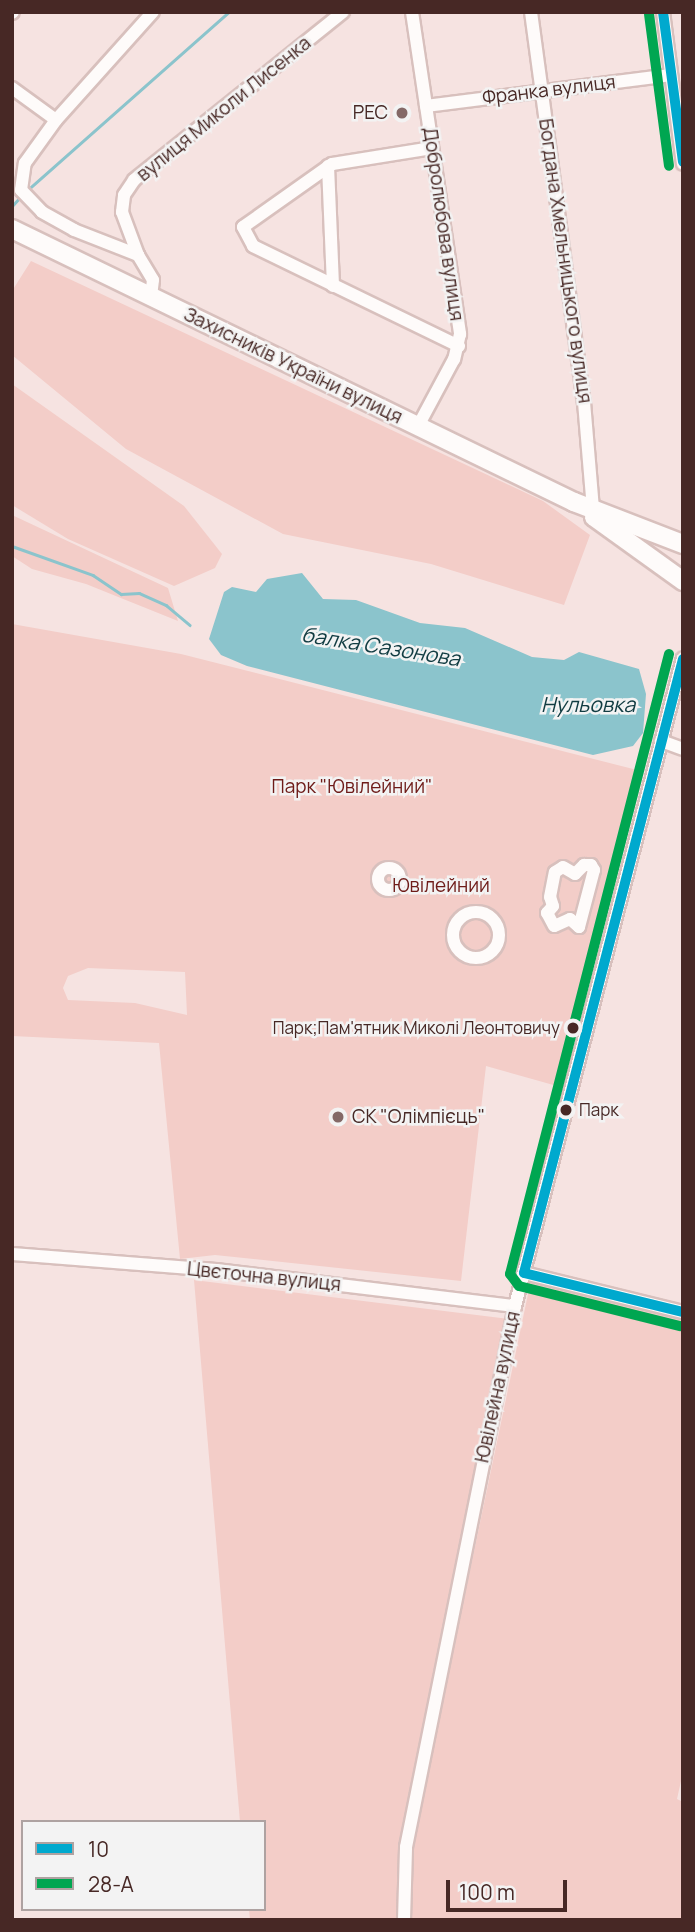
<!DOCTYPE html>
<meta charset="utf-8">
<style>
body{margin:0}
#map{position:relative;width:695px;height:1932px;overflow:hidden;background:#f6e3e1;font-family:Manrope,sans-serif}
div>[style]{position:absolute}
.green>*{inset:0;background:#f3cdc8}
.water>*{inset:0;background:#8bc4cc}
.stream>*{height:2.5px;margin:-1.25px;padding:0 1.25px;transform-origin:1.25px;border-radius:1.25px;background:#8bc4cc}
.roads{filter:drop-shadow(2px 0 #d8c0bd) drop-shadow(-2px 0 #d8c0bd) drop-shadow(0 2px #d8c0bd) drop-shadow(0 -2px #d8c0bd)}
.minor>*{height:12px;margin:-6px;padding:0 6px;transform-origin:6px;border-radius:6px;background:#fefbfa}
.minor>.ring{margin:-6px;padding:0;box-sizing:content-box;background:none;border:12px solid #fefbfa;border-radius:50%}
.highway>*{height:18px;margin:-9px;padding:0 9px;transform-origin:9px;border-radius:9px;background:#fefbfa}
.bus-1>*{height:10px;margin:-5px;padding:0 5px;transform-origin:5px;border-radius:5px;background:#00a9ce}
.bus-2>*{height:10px;margin:-5px;padding:0 5px;transform-origin:5px;border-radius:5px;background:#00a651}
.dots>*{width:19px;height:19px;translate:-50% -50%;box-sizing:border-box;border:4px solid #f3f3f3;border-radius:50%}
span{translate:-50% -50%;white-space:nowrap;text-align:center;line-height:1.15;-webkit-text-stroke:5px #f3f3f3;paint-order:stroke}
.bus-label{font-size:17px;color:#472825}
.right{translate:-100% -50%;text-align:right}
.left{translate:0 -50%;text-align:left}
.street-label{font-size:19px;color:#472825}
.poi-label{font-size:19px;color:#472825}
.park-label{font-size:19px;color:#6e1b18}
.water-label{font-size:21px;color:#113c42;font-style:italic}
.frame{position:absolute;inset:0;border:14px solid #472825;pointer-events:none}
.legend{position:absolute;left:21px;top:1820px;width:245px;height:91px;box-sizing:border-box;background:#f3f3f3;border:2px solid #aea2a1;margin:0;padding:9px 12px;list-style:none;font-size:21px;color:#472825}
.legend li{display:flex;align-items:center;gap:14px;height:35px}
.legend b{width:35px;border:2px solid #aea2a1}
.scale{position:absolute;left:446px;top:1880px;width:121px;height:32px;box-sizing:border-box;border:4px solid #472825;border-top:0;padding-left:9px;font-size:21px;line-height:24px;white-space:nowrap;color:#472825;-webkit-text-stroke:5px #f3f3f3;paint-order:stroke}
</style>
<div id="map">
<div class="green">
<i style="clip-path:polygon(31px 261px,543px 501px,590px 535px,564px 605px,431px 564px,283px 534px,126px 449px,12px 355px,12px 291px)"></i>
<i style="clip-path:polygon(12px 384px,184px 506px,222px 554px,215px 568px,174px 586px,68px 539px,12px 505px)"></i>
<i style="clip-path:polygon(12px 515px,168px 588px,178px 621px,86px 584px,32px 569px,12px 556px)"></i>
<i style="clip-path:polygon(evenodd,12px 624px,181px 654px,641px 771px,557px 1086px,486px 1066px,461px 1281px,215px 1255px,180px 1259px,159px 1043px,12px 1036px,12px 624px,88px 968px,185px 972px,187px 1015px,135px 1003px,68px 1000px,63px 988px,68px 976px,88px 968px)"></i>
<i style="clip-path:polygon(532px 1275px,683px 1312px,683px 1772px,677px 1799px,683px 1802px,683px 1920px,409px 1920px,412px 1847px)"></i>
<i style="clip-path:polygon(194px 1280px,509px 1319px,400px 1844px,397px 1920px,250px 1920px,249px 1909px,264px 1909px,264px 1822px,240px 1822px,239px 1810px)"></i>
</div>
<div class="water">
<i style="clip-path:polygon(302px 573px,323px 599px,356px 600px,420px 623px,465px 628px,532px 657px,564px 660px,579px 652px,639px 669px,646px 694px,643px 733px,633px 746px,593px 755px,247px 666px,221px 655px,209px 639px,224px 592px,232px 587px,256px 592px,267px 579px)"></i>
</div>
<div class="stream">
<i style="left:31px;top:187px;width:264px;rotate:-41.5deg"></i>
<i style="left:12px;top:206px;width:13px;rotate:-48deg"></i>
<i style="left:12px;top:546px;width:86px;rotate:19.7deg"></i>
<i style="left:93px;top:575px;width:34px;rotate:34deg"></i>
<i style="left:121px;top:594px;width:18px;rotate:-3deg"></i>
<i style="left:139px;top:593px;width:30px;rotate:24deg"></i>
<i style="left:166px;top:605px;width:31px;rotate:40deg"></i>
</div>
<div class="roads">
<div class="minor">
<i style="left:412px;top:12px;width:326px;rotate:81.5deg"></i>
<i style="left:460px;top:334px;width:26px;rotate:103deg"></i>
<i style="left:454px;top:359px;width:76px;rotate:118.2deg"></i>
<i style="left:531px;top:12px;width:394px;rotate:82.3deg"></i>
<i style="left:584px;top:402px;width:108px;rotate:85.2deg"></i>
<i style="left:663px;top:12px;width:153px;rotate:82.5deg"></i>
<i style="left:12px;top:13px;width:1px;rotate:-45deg"></i>
<i style="left:12px;top:88px;width:54px;rotate:36deg"></i>
<i style="left:426px;top:106px;width:247px;rotate:-7.2deg"></i>
<i style="left:432px;top:148px;width:101px;rotate:170.9deg"></i>
<i style="left:332px;top:164px;width:109px;rotate:144.7deg"></i>
<i style="left:243px;top:227px;width:21px;rotate:62deg"></i>
<i style="left:253px;top:246px;width:229px;rotate:25.9deg"></i>
<i style="left:328px;top:166px;width:120px;rotate:87.6deg"></i>
<i style="left:21px;top:190px;width:27px;rotate:-82deg"></i>
<i style="left:25px;top:163px;width:53px;rotate:-54.2deg"></i>
<i style="left:56px;top:120px;width:145px;rotate:-48.1deg"></i>
<i style="left:21px;top:190px;width:30px;rotate:46deg"></i>
<i style="left:42px;top:212px;width:37px;rotate:29deg"></i>
<i style="left:74px;top:230px;width:69px;rotate:21.3deg"></i>
<i style="left:138px;top:255px;width:29px;rotate:59deg"></i>
<i style="left:153px;top:280px;width:17px;rotate:97deg"></i>
<i style="left:138px;top:255px;width:46px;rotate:-110.4deg"></i>
<i style="left:122px;top:212px;width:17px;rotate:-83deg"></i>
<i style="left:124px;top:195px;width:18px;rotate:-56deg"></i>
<i style="left:134px;top:180px;width:268px;rotate:-38.8deg"></i>
<i style="left:661px;top:741px;width:23px;rotate:20deg"></i>
<i style="left:584px;top:865px;width:7px"></i>
<i style="left:591px;top:865px;width:6px;rotate:59deg"></i>
<i style="left:594px;top:870px;width:59px;rotate:104.7deg"></i>
<i style="left:579px;top:927px;width:12px;rotate:-138deg"></i>
<i style="left:570px;top:919px;width:17px;rotate:156deg"></i>
<i style="left:554px;top:926px;width:15px;rotate:-118deg"></i>
<i style="left:547px;top:913px;width:9px;rotate:-49deg"></i>
<i style="left:553px;top:906px;width:9px;rotate:-108deg"></i>
<i style="left:550px;top:897px;width:25px;rotate:-79deg"></i>
<i style="left:555px;top:872px;width:9px;rotate:-32deg"></i>
<i style="left:563px;top:867px;width:14px;rotate:30deg"></i>
<i style="left:575px;top:874px;width:13px;rotate:-45deg"></i>
<i class="ring" style="left:378px;top:868px;width:10px;height:10px"></i>
<i class="ring" style="left:453px;top:912px;width:34px;height:34px"></i>
<i style="left:12px;top:1254px;width:205px;rotate:4.5deg"></i>
<i style="left:216px;top:1270px;width:301px;rotate:6.9deg"></i>
<i style="left:524px;top:1273px;width:164px;rotate:13.8deg"></i>
<i style="left:404px;top:1920px;width:73px;rotate:-88.4deg"></i>
<i style="left:406px;top:1847px;width:552px;rotate:-78.61deg"></i>
<i style="left:515px;top:1306px;width:669px;rotate:-75.47deg"></i>
</div>
<div class="highway">
<i style="left:12px;top:229px;width:625px;rotate:25.91deg"></i>
<i style="left:574px;top:502px;width:117px;rotate:21.1deg"></i>
<i style="left:594px;top:517px;width:110px;rotate:35.7deg"></i>
</div>
</div>
<div class="bus-1">
<i style="left:663px;top:12px;width:151px;rotate:82.4deg"></i>
<i style="left:683px;top:659px;width:634px;rotate:104.52deg"></i>
<i style="left:524px;top:1273px;width:164px;rotate:13.8deg"></i>
</div>
<div class="bus-2">
<i style="left:649px;top:14px;width:153px;rotate:82.5deg"></i>
<i style="left:669px;top:654px;width:640px;rotate:104.38deg"></i>
<i style="left:510px;top:1274px;width:15px;rotate:53deg"></i>
<i style="left:519px;top:1286px;width:166px;rotate:14deg"></i>
</div>
<div class="dots">
<i style="left:402px;top:113px;background:#846967"></i>
<i style="left:573px;top:1028px;background:#472825"></i>
<i style="left:566px;top:1110px;background:#472825"></i>
<i style="left:338px;top:1117px;background:#846967"></i>
</div>
<div class="bus-label">
<span class="right" style="left:560px;top:1028px">Парк;Пам'ятник Миколі Леонтовичу</span>
<span class="left" style="left:579px;top:1110px">Парк</span>
</div>
<div class="street-label">
<span style="left:549px;top:90px;rotate:-7deg">Франка вулиця</span>
<span style="left:224px;top:109px;rotate:-39deg">вулиця Миколи Лисенка</span>
<span style="left:443px;top:224px;rotate:82deg">Добролюбова вулиця</span>
<span style="left:565px;top:261px;rotate:82deg">Богдана Хмельницького вулиця</span>
<span style="left:293px;top:366px;rotate:26deg">Захисників України вулиця</span>
<span style="left:264px;top:1277px;rotate:6deg">Цвєточна вулиця</span>
<span style="left:498px;top:1387px;rotate:-78deg">Ювілейна вулиця</span>
</div>
<div class="poi-label">
<span class="right" style="left:388px;top:113px">РЕС</span>
<span class="left" style="left:352px;top:1117px">СК "Олімпієць"</span>
</div>
<div class="park-label">
<span style="left:352px;top:787px">Парк "Ювілейний"</span>
<span style="left:441px;top:886px">Ювілейний</span>
</div>
<div class="water-label">
<span style="left:381px;top:646px;rotate:9deg">балка Сазонова</span>
<span style="left:588px;top:704px">Нульовка</span>
</div>
<div class="frame"></div>
<ul class="legend">
<li><b style="height:9px;background:#00a9ce"></b>10</li>
<li><b style="height:9px;background:#00a651"></b>28-А</li>
</ul>
<div class="scale">100 m</div>
</div>
